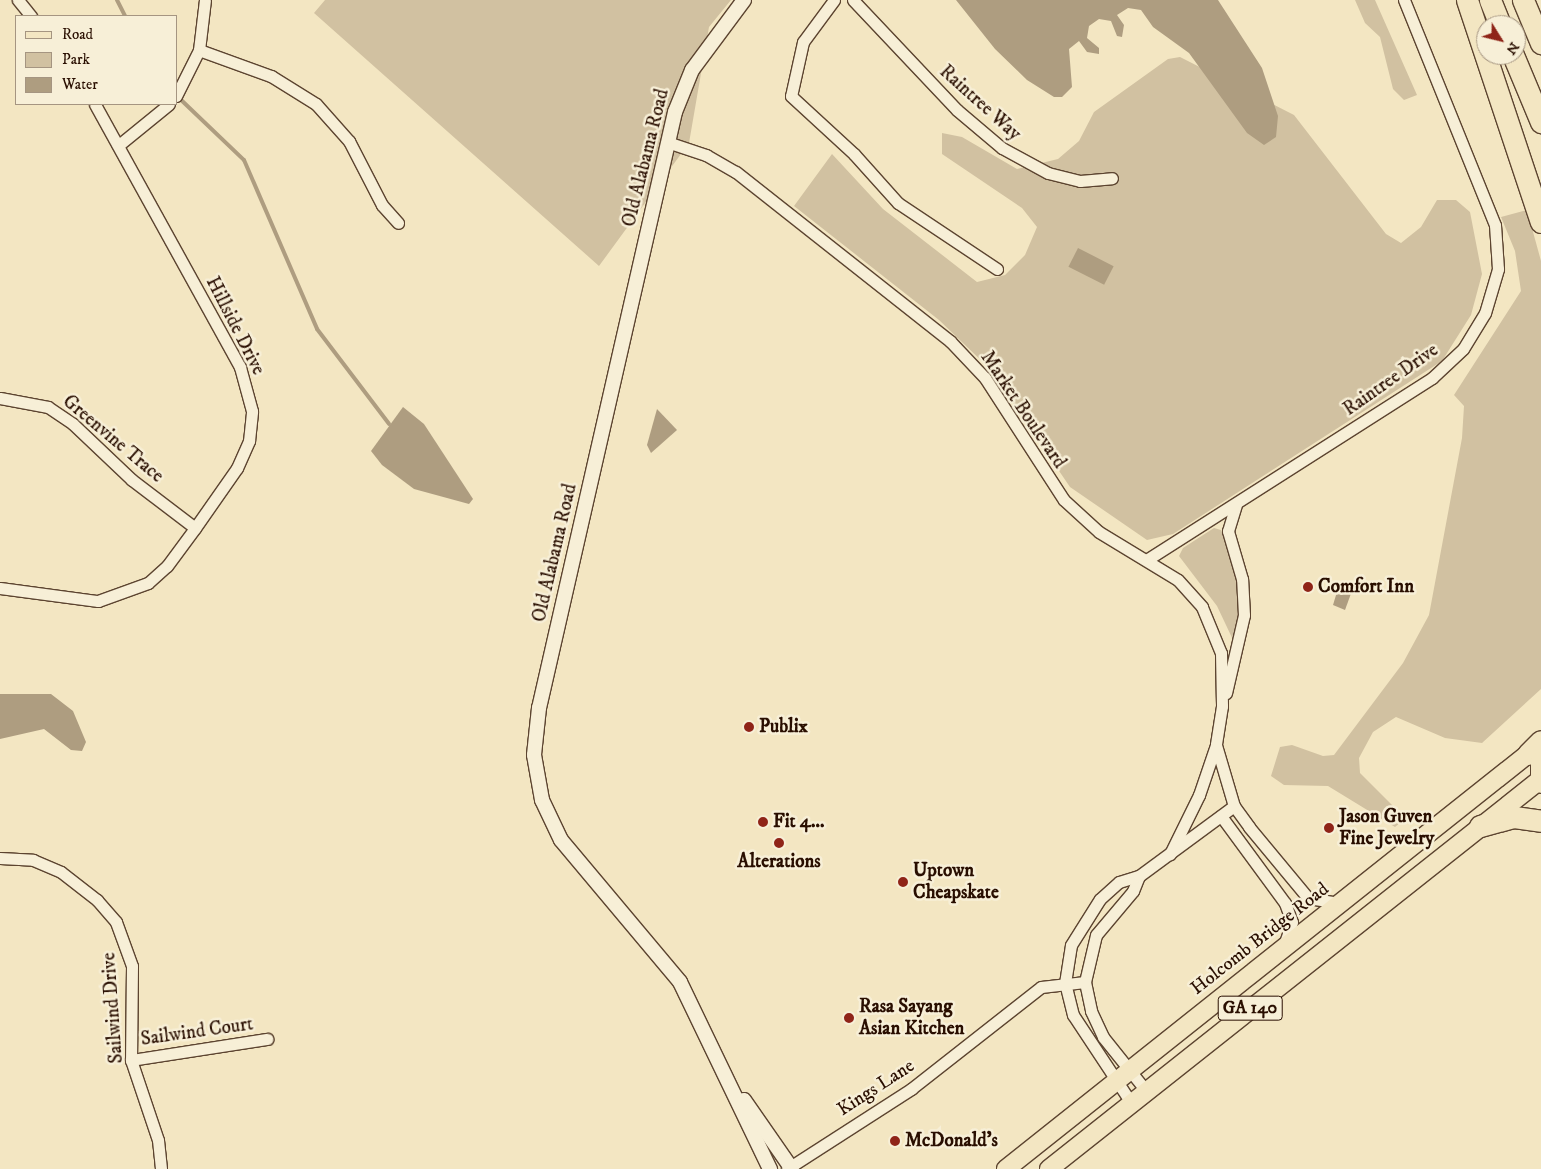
<!DOCTYPE html>
<style>
body{margin:0}
#map{position:relative;width:1541px;height:1169px;overflow:hidden;background:#f3e6c2;font-family:"IM FELL DW Pica",serif}
div>[style]{position:absolute}
.green>*{inset:0;background:#d1c1a1}
.water>*{inset:0;background:#ae9d80;transform-origin:0 0}
.stream>*{height:4px;margin:-2px;padding:0 2px;transform-origin:2px;border-radius:2px;background:#ae9d80}
.roads{filter:drop-shadow(1px 0 #5c4430) drop-shadow(-1px 0 #5c4430) drop-shadow(0 1px #5c4430) drop-shadow(0 -1px #5c4430)}
.minor>*{height:11px;margin:-5.5px;padding:0 5.5px;transform-origin:5.5px;border-radius:5.5px;background:#f7efd7}
.tertiary>*{height:14px;margin:-7px;padding:0 7px;transform-origin:7px;border-radius:7px;background:#f7efd7}
.primary>*{height:18px;margin:-9px;padding:0 9px;transform-origin:9px;border-radius:9px;background:#f3e6c2}
.motorway>*{height:21px;margin:-10.5px;padding:0 10.5px;transform-origin:10.5px;border-radius:10.5px;background:#f3e6c2}
.dots>*{width:14px;height:14px;translate:-50% -50%;box-sizing:border-box;border:2px solid #f7efd7;border-radius:50%}
span{translate:-50% -50%;white-space:nowrap;text-align:center;line-height:1.15;-webkit-text-stroke:5px #f7efd7;paint-order:stroke}
.shield-label span{padding:1px 4px;background:#f7efd7;border:1px solid;border-radius:4px;-webkit-text-stroke-width:0}
.shield-label{font-size:18px;color:#290e00;font-weight:700}
.street-label{font-size:19px;color:#290e00}
.poi-label{font-size:19px;color:#290e00;font-weight:700}
.left{translate:0 -50%;text-align:left}
.legend{position:absolute;left:15px;top:15px;width:162px;height:90px;box-sizing:border-box;background:#f7efd7;border:1px solid #a59581;margin:0;padding:6px 9px;list-style:none;font-size:15px;color:#290e00}
.legend li{display:flex;align-items:center;gap:10px;height:25px}
.legend b{width:25px;border:1px solid #a59581}
.north{position:absolute;left:1476px;top:15px;width:50px;height:50px;box-sizing:border-box;background:#f7efd7;border:1px solid #a59581;border-radius:50%;rotate:126deg;font-size:14px;font-weight:700;line-height:20px;text-align:center;color:#290e00}
.north::after{content:'';display:block;margin:auto;width:18px;height:22px;background:#8f2418;clip-path:polygon(50% 0,100% 100%,50% 72%,0 100%)}
</style>
<div id="map">
<div class="green">
<i style="clip-path:polygon(325px 0,731px 0,709px 27px,689px 143px,599px 266px,314px 13px)"></i>
<i style="clip-path:polygon(1355px 0,1375px 0,1417px 95px,1404px 100px,1393px 89px,1380px 37px,1365px 23px)"></i>
<i style="clip-path:polygon(1180px 57px,1294px 115px,1386px 234px,1401px 243px,1421px 227px,1437px 200px,1456px 200px,1470px 212px,1482px 274px,1471px 315px,1442px 361px,1173px 534px,1147px 540px,1070px 487px,989px 368px,939px 320px,794px 206px,832px 154px,883px 209px,977px 282px,1005px 275px,1025px 255px,1037px 227px,1022px 208px,942px 154px,942px 133px,962px 137px,1017px 169px,1058px 159px,1079px 141px,1094px 112px,1168px 59px)"></i>
<i style="clip-path:polygon(1527px 210px,1541px 261px,1541px 689px,1482px 743px,1445px 738px,1396px 717px,1373px 732px,1359px 758px,1360px 773px,1400px 813px,1400px 823px,1395px 827px,1328px 786px,1284px 785px,1271px 776px,1280px 747px,1292px 745px,1323px 756px,1334px 755px,1403px 663px,1429px 615px,1462px 438px,1464px 406px,1454px 395px,1521px 291px,1515px 251px,1501px 217px)"></i>
<i style="clip-path:polygon(1214px 528px,1221px 530px,1235px 565px,1241px 603px,1234px 642px,1217px 606px,1179px 556px,1183px 548px)"></i>
</div>
<div class="water">
<i style="clip-path:polygon(956px 0,1218px 0,1262px 68px,1278px 116px,1276px 137px,1264px 145px,1247px 133px,1189px 53px,1153px 27px,1141px 10px,1128px 8px,1117px 15px,1124px 25px,1122px 37px,1117px 36px,1111px 21px,1099px 19px,1089px 26px,1087px 38px,1099px 48px,1099px 54px,1087px 52px,1079px 41px,1069px 49px,1072px 87px,1062px 97px,1054px 97px,1027px 80px,995px 49px)"></i>
<i style="left:1078px;top:248px;width:40px;height:21px;rotate:27deg"></i>
<i style="clip-path:polygon(403px 407px,424px 424px,473px 499px,469px 504px,414px 489px,382px 465px,371px 451px)"></i>
<i style="clip-path:polygon(657px 409px,677px 430px,651px 453px,647px 445px)"></i>
<i style="clip-path:polygon(1340px 582px,1353px 588px,1345px 610px,1333px 605px)"></i>
<i style="clip-path:polygon(0 694px,51px 694px,73px 711px,86px 742px,82px 751px,71px 750px,44px 729px,0 739px)"></i>
</div>
<div class="stream">
<i style="left:117px;top:0;width:18px;rotate:63deg"></i>
<i style="left:178px;top:97px;width:91px;rotate:43.7deg"></i>
<i style="left:244px;top:160px;width:184px;rotate:66.6deg"></i>
<i style="left:317px;top:329px;width:119px;rotate:52.8deg"></i>
</div>
<div class="roads">
<div class="minor">
<i style="left:18px;top:0;width:21px;rotate:51deg"></i>
<i style="left:834px;top:0;width:52px;rotate:126.4deg"></i>
<i style="left:803px;top:42px;width:55px;rotate:102.5deg"></i>
<i style="left:791px;top:96px;width:86px;rotate:42.6deg"></i>
<i style="left:854px;top:154px;width:66px;rotate:48.1deg"></i>
<i style="left:898px;top:203px;width:119px;rotate:33.7deg"></i>
<i style="left:853px;top:0;width:151px;rotate:46.6deg"></i>
<i style="left:957px;top:110px;width:59px;rotate:40.2deg"></i>
<i style="left:1002px;top:148px;width:52px;rotate:28.5deg"></i>
<i style="left:1048px;top:173px;width:33px;rotate:14deg"></i>
<i style="left:1080px;top:181px;width:32px;rotate:-5deg"></i>
<i style="left:199px;top:50px;width:77px;rotate:19.9deg"></i>
<i style="left:271px;top:76px;width:53px;rotate:31.9deg"></i>
<i style="left:316px;top:104px;width:50px;rotate:48.3deg"></i>
<i style="left:349px;top:141px;width:72px;rotate:62.7deg"></i>
<i style="left:382px;top:205px;width:24px;rotate:48deg"></i>
<i style="left:176px;top:96px;width:51px;rotate:-63.4deg"></i>
<i style="left:199px;top:50px;width:50px;rotate:-83.2deg"></i>
<i style="left:667px;top:142px;width:41px;rotate:18.4deg"></i>
<i style="left:706px;top:155px;width:34px;rotate:30deg"></i>
<i style="left:736px;top:172px;width:273px;rotate:38.3deg"></i>
<i style="left:950px;top:341px;width:51px;rotate:46.6deg"></i>
<i style="left:985px;top:378px;width:145px;rotate:57.1deg"></i>
<i style="left:1064px;top:500px;width:47px;rotate:42.4deg"></i>
<i style="left:1099px;top:532px;width:92px;rotate:31.3deg"></i>
<i style="left:1178px;top:580px;width:36px;rotate:48deg"></i>
<i style="left:1202px;top:607px;width:50px;rotate:67.6deg"></i>
<i style="left:1221px;top:653px;width:53px;rotate:88.9deg"></i>
<i style="left:1222px;top:706px;width:39px;rotate:99deg"></i>
<i style="left:1216px;top:745px;width:53px;rotate:108.8deg"></i>
<i style="left:1199px;top:795px;width:66px;rotate:116.2deg"></i>
<i style="left:120px;top:144px;width:63px;rotate:-39.2deg"></i>
<i style="left:0;top:398px;width:49px;rotate:10.6deg"></i>
<i style="left:48px;top:407px;width:30px;rotate:34deg"></i>
<i style="left:73px;top:424px;width:81px;rotate:43.5deg"></i>
<i style="left:132px;top:480px;width:79px;rotate:37.3deg"></i>
<i style="left:1148px;top:559px;width:337px;rotate:-32.5deg"></i>
<i style="left:1432px;top:378px;width:42px;rotate:-43.1deg"></i>
<i style="left:1463px;top:349px;width:42px;rotate:-58.6deg"></i>
<i style="left:1485px;top:313px;width:46px;rotate:-73.5deg"></i>
<i style="left:1498px;top:269px;width:44px;rotate:-93.9deg"></i>
<i style="left:1495px;top:225px;width:243px;rotate:-112deg"></i>
<i style="left:0;top:588px;width:99px;rotate:7.6deg"></i>
<i style="left:98px;top:601px;width:53px;rotate:-19.8deg"></i>
<i style="left:148px;top:583px;width:25px;rotate:-42deg"></i>
<i style="left:167px;top:566px;width:47px;rotate:-53.6deg"></i>
<i style="left:195px;top:528px;width:73px;rotate:-55deg"></i>
<i style="left:237px;top:468px;width:30px;rotate:-66deg"></i>
<i style="left:249px;top:441px;width:30px;rotate:-84deg"></i>
<i style="left:252px;top:411px;width:46px;rotate:-105.3deg"></i>
<i style="left:240px;top:367px;width:300px;rotate:-118.9deg"></i>
<i style="left:1226px;top:693px;width:80px;rotate:-77deg"></i>
<i style="left:1244px;top:615px;width:36px;rotate:-93deg"></i>
<i style="left:1242px;top:579px;width:50px;rotate:-106.3deg"></i>
<i style="left:1228px;top:531px;width:27px;rotate:-73deg"></i>
<i style="left:1216px;top:745px;width:64px;rotate:73.6deg"></i>
<i style="left:1234px;top:806px;width:26px;rotate:54deg"></i>
<i style="left:1249px;top:827px;width:92px;rotate:50.3deg"></i>
<i style="left:1308px;top:898px;width:31px;rotate:9deg"></i>
<i style="left:1221px;top:816px;width:108px;rotate:53.7deg"></i>
<i style="left:1285px;top:903px;width:20px;rotate:70deg"></i>
<i style="left:1292px;top:922px;width:24px;rotate:109deg"></i>
<i style="left:0;top:858px;width:33px;rotate:3deg"></i>
<i style="left:33px;top:860px;width:30px;rotate:23deg"></i>
<i style="left:61px;top:872px;width:46px;rotate:37.9deg"></i>
<i style="left:97px;top:900px;width:29px;rotate:49deg"></i>
<i style="left:116px;top:922px;width:47px;rotate:70deg"></i>
<i style="left:132px;top:966px;width:94px;rotate:90.6deg"></i>
<i style="left:131px;top:1060px;width:84px;rotate:71.4deg"></i>
<i style="left:158px;top:1140px;width:29px;rotate:84deg"></i>
<i style="left:1139px;top:876px;width:16px;rotate:112deg"></i>
<i style="left:1133px;top:891px;width:57px;rotate:130.1deg"></i>
<i style="left:1096px;top:935px;width:48px;rotate:103.2deg"></i>
<i style="left:1085px;top:982px;width:30px;rotate:78deg"></i>
<i style="left:1091px;top:1011px;width:29px;rotate:65deg"></i>
<i style="left:1103px;top:1037px;width:70px;rotate:51.3deg"></i>
<i style="left:131px;top:1060px;width:138px;rotate:-8.8deg"></i>
<i style="left:1132px;top:1104px;width:107px;rotate:-123.5deg"></i>
<i style="left:1073px;top:1015px;width:33px;rotate:-104deg"></i>
<i style="left:1065px;top:983px;width:38px;rotate:-81deg"></i>
<i style="left:1071px;top:945px;width:54px;rotate:-57.8deg"></i>
<i style="left:1100px;top:899px;width:25px;rotate:-42deg"></i>
<i style="left:1119px;top:882px;width:21px;rotate:-17deg"></i>
<i style="left:1139px;top:876px;width:118px;rotate:-36.4deg"></i>
<i style="left:787px;top:1169px;width:148px;rotate:-32.8deg"></i>
<i style="left:911px;top:1089px;width:165px;rotate:-38.1deg"></i>
<i style="left:1041px;top:987px;width:44px;rotate:-6.5deg"></i>
</div>
<div class="tertiary">
<i style="left:744px;top:0;width:87px;rotate:126.6deg"></i>
<i style="left:692px;top:70px;width:45px;rotate:112deg"></i>
<i style="left:675px;top:112px;width:611px;rotate:102.85deg"></i>
<i style="left:539px;top:708px;width:47px;rotate:96.1deg"></i>
<i style="left:534px;top:755px;width:46px;rotate:79.9deg"></i>
<i style="left:542px;top:800px;width:44px;rotate:64.6deg"></i>
<i style="left:561px;top:840px;width:185px;rotate:50deg"></i>
<i style="left:680px;top:982px;width:208px;rotate:64.3deg"></i>
<i style="left:744px;top:1100px;width:84px;rotate:55.2deg"></i>
</div>
<div class="primary">
<i style="left:1006px;top:1169px;width:680px;rotate:-38.49deg"></i>
<i style="left:1049px;top:1169px;width:628px;rotate:-38.4deg"></i>
</div>
<div class="motorway">
<i style="left:1467px;top:0;width:234px;rotate:71.6deg"></i>
<i style="left:1490px;top:0;width:27px;rotate:68deg"></i>
<i style="left:1523px;top:0;width:47px;rotate:67.3deg"></i>
<i style="left:1513px;top:55px;width:73px;rotate:67.3deg"></i>
<i style="left:1528px;top:754px;width:18px;rotate:-45deg"></i>
<i style="left:1541px;top:762px;width:20px;rotate:90deg"></i>
<i style="left:1480px;top:826px;width:35px;rotate:-15deg"></i>
<i style="left:1514px;top:817px;width:27px;rotate:8deg"></i>
</div>
</div>
<div class="dots">
<i style="left:1308px;top:587px;background:#8f2418"></i>
<i style="left:749px;top:727px;background:#8f2418"></i>
<i style="left:763px;top:822px;background:#8f2418"></i>
<i style="left:1329px;top:828px;background:#8f2418"></i>
<i style="left:779px;top:843px;background:#8f2418"></i>
<i style="left:903px;top:882px;background:#8f2418"></i>
<i style="left:849px;top:1018px;background:#8f2418"></i>
<i style="left:895px;top:1141px;background:#8f2418"></i>
</div>
<div class="shield-label">
<span style="left:1250px;top:1008px">GA 140</span>
</div>
<div class="street-label">
<span style="left:980px;top:103px;rotate:42deg">Raintree Way</span>
<span style="left:646px;top:158px;rotate:-76deg">Old Alabama Road</span>
<span style="left:235px;top:326px;rotate:63deg">Hillside Drive</span>
<span style="left:1391px;top:380px;rotate:-35deg">Raintree Drive</span>
<span style="left:1023px;top:410px;rotate:56deg">Market Boulevard</span>
<span style="left:113px;top:439px;rotate:40deg">Greenvine Trace</span>
<span style="left:555px;top:553px;rotate:-77deg">Old Alabama Road</span>
<span style="left:1260px;top:939px;rotate:-38deg">Holcomb Bridge Road</span>
<span style="left:113px;top:1008px;rotate:-94deg">Sailwind Drive</span>
<span style="left:197px;top:1032px;rotate:-8deg">Sailwind Court</span>
<span style="left:876px;top:1088px;rotate:-33deg">Kings Lane</span>
</div>
<div class="poi-label">
<span class="left" style="left:1318px;top:587px">Comfort Inn</span>
<span class="left" style="left:759px;top:727px">Publix</span>
<span class="left" style="left:1339px;top:828px">Jason Guven<br>Fine Jewelry</span>
<span class="left" style="left:773px;top:822px">Fit 4...</span>
<span style="left:779px;top:862px">Alterations</span>
<span class="left" style="left:913px;top:882px">Uptown<br>Cheapskate</span>
<span class="left" style="left:859px;top:1018px">Rasa Sayang<br>Asian Kitchen</span>
<span class="left" style="left:905px;top:1141px">McDonald's</span>
</div>
<ul class="legend">
<li><b style="height:6px;background:#f3e6c2"></b>Road</li>
<li><b style="height:14px;background:#d1c1a1"></b>Park</li>
<li><b style="height:14px;background:#ae9d80"></b>Water</li>
</ul>
<div class="north">N</div>
</div>
